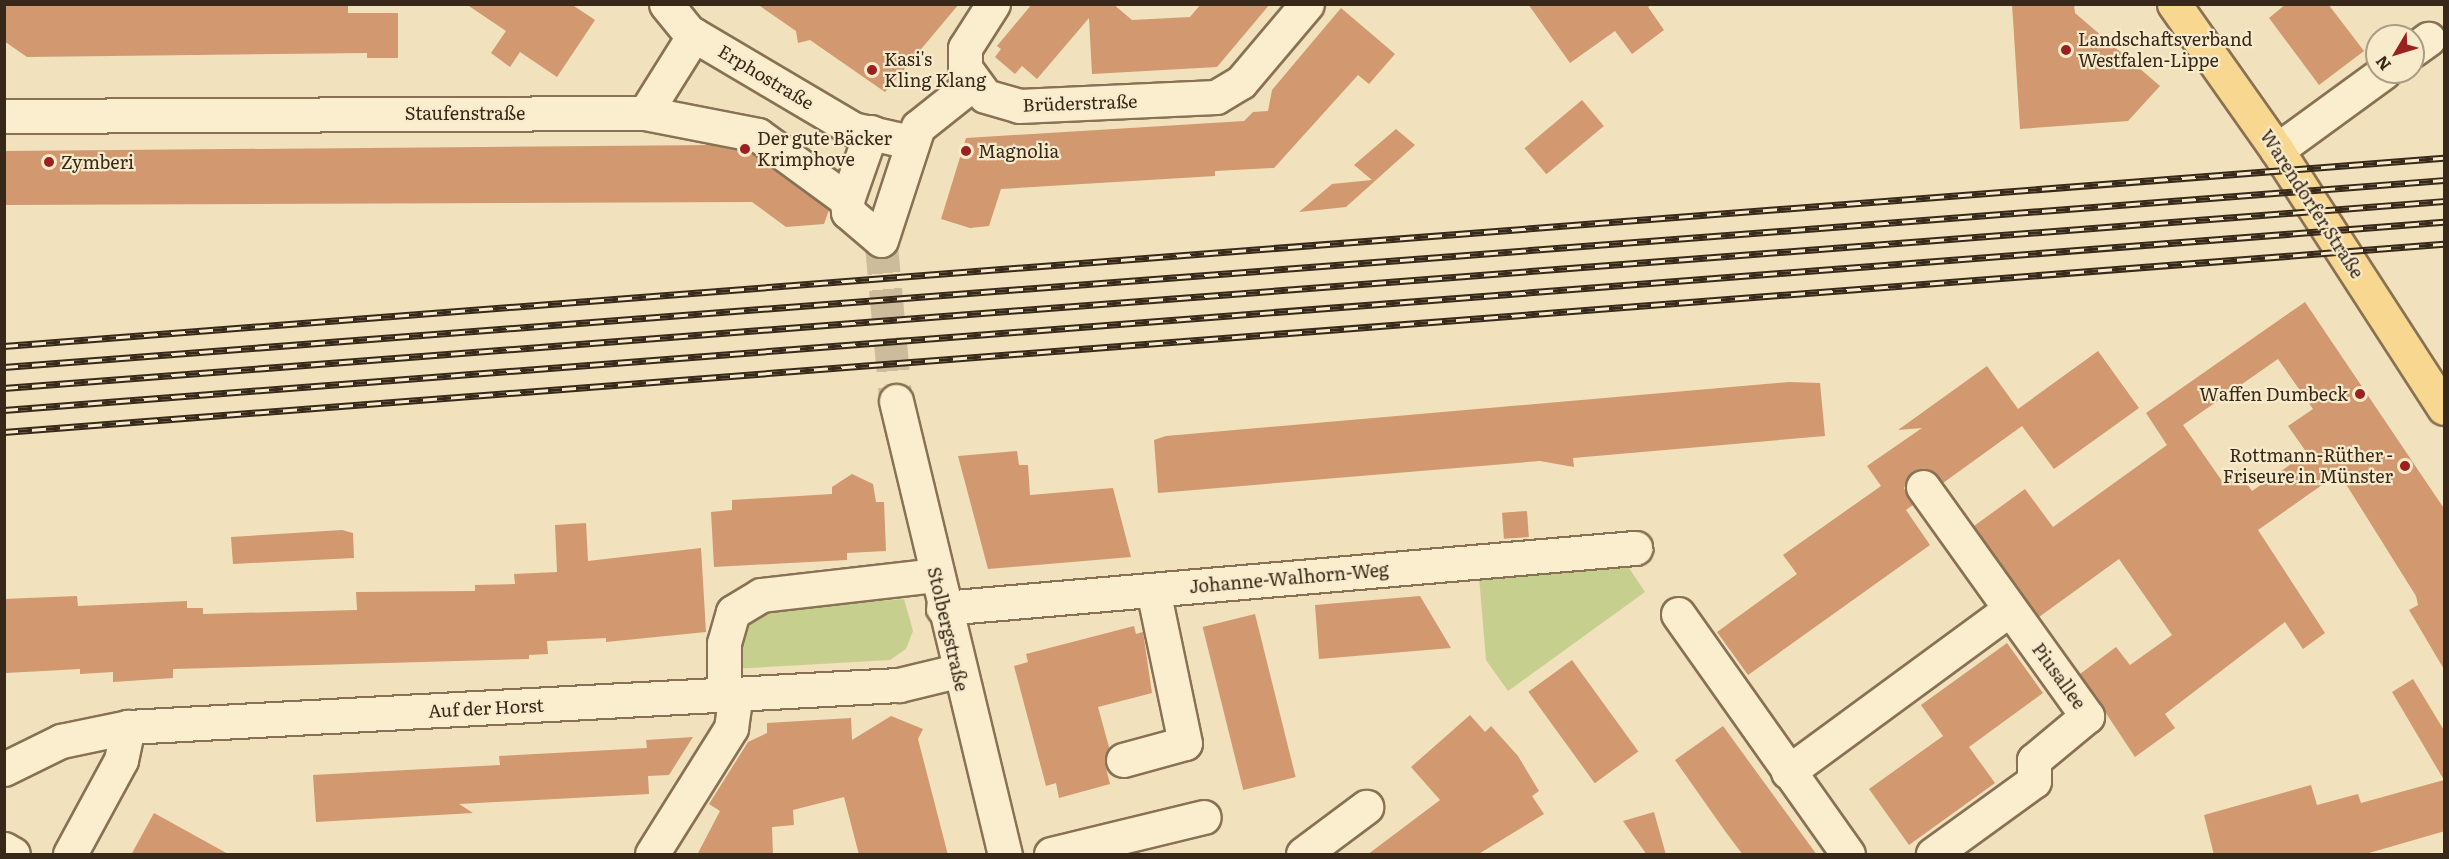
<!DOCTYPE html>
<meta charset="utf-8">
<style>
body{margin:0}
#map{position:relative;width:2449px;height:859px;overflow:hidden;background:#f1e1bc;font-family:Literata,serif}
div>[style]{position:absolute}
.green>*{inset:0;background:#c7cf8f}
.building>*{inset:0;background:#d2986f;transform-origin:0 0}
.minor-tunnel>*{height:33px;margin-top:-16.5px;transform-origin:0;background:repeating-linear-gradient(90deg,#ccbc9c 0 33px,transparent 0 49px)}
.roads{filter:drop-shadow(2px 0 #897154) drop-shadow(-2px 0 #897154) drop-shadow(0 2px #897154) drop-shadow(0 -2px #897154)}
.minor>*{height:33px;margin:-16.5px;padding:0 16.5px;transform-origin:16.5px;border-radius:16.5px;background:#fbeecf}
.major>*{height:33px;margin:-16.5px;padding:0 16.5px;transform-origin:16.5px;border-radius:16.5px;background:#f8d890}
.rail>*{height:7px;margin-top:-3.5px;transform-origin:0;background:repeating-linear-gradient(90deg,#f8ebcc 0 14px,#37281a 0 28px);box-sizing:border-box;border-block:2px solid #37281a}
.dots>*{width:16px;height:16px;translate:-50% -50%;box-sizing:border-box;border:3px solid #f8ebcc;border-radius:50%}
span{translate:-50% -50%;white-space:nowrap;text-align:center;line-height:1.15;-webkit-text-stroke:4.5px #f8ebcc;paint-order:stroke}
.poi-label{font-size:18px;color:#37281a}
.left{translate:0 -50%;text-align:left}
.right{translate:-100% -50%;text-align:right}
.street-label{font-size:18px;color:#37281a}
.frame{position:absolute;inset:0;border:6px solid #37281a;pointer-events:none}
.north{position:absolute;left:2365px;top:24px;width:60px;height:60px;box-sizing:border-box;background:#f8ebcc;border:2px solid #ab9d85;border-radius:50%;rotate:232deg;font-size:16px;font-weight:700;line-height:24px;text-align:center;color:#37281a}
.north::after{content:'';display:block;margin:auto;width:21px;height:27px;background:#9c2020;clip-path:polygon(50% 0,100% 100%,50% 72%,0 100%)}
</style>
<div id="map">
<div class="green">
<i style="clip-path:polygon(1627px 565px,1645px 592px,1508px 691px,1486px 660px,1479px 577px)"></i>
<i style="clip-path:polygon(904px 599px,913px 631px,906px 649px,890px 660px,731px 669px,732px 633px,755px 611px)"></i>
</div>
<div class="building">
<i style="clip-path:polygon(4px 4px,348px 4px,348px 13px,398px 13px,398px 58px,367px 58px,367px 53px,27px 57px,4px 41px)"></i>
<i style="clip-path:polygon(466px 4px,571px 4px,595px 20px,557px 77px,520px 52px,510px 67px,491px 53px,506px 31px)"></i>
<i style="clip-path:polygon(757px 4px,959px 4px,885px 92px,810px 40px,798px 43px,796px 31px)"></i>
<i style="clip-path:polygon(1032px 4px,1113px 4px,1132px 20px,1190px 17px,1201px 4px,1270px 4px,1217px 67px,1092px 74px,1089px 18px,1037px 79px,1022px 66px,1015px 74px,995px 57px,1001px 49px,997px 46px)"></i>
<i style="clip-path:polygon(1528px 4px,1652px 4px,1648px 7px,1664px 30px,1632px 54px,1615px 31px,1570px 63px)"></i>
<i style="clip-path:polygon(2012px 4px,2074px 4px,2075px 13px,2160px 86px,2128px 121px,2020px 129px)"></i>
<i style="clip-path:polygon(2286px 4px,2328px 4px,2364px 51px,2319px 85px,2269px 18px)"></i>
<i style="clip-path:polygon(1341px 8px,1395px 54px,1369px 84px,1358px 75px,1274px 168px,1215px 171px,1215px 176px,1001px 189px,989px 226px,970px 228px,941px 219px,966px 138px,1244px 121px,1253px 112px,1268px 111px,1272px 90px)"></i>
<i style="left:1582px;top:100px;width:34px;height:75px;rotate:50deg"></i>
<i style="clip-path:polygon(1396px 129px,1415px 145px,1346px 207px,1299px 212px,1332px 184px,1372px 180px,1354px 165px)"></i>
<i style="clip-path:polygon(713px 145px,750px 153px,829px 210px,824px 224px,786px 227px,752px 202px,4px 205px,4px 151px)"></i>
<i style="clip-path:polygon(evenodd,2305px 302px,2445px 510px,2445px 671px,2409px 610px,2418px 605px,2416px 596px,2339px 473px,2258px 530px,2325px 633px,2303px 649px,2285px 622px,2165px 714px,2175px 728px,2135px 757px,2080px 674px,2116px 647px,2130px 665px,2172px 635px,2119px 559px,2039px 617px,1974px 526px,2025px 489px,2053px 527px,2167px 445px,2146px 413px,2305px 302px,2278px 359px,2313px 409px,2288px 426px,2307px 453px,2252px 491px,2238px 470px,2222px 481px,2183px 425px,2278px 359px)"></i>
<i style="clip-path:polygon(2098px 351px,2139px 408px,2054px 469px,2022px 426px,1943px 483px,1930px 470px,1913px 471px,1904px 488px,1913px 505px,1906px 510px,1930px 545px,1748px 675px,1717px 632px,1797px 574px,1783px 555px,1881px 486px,1867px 466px,1922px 428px,1898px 430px,1987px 366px,2018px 409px)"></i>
<i style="clip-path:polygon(1789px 382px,1820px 383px,1825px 436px,1573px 458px,1574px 467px,1540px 461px,1158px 493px,1154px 440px,1166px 436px)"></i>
<i style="clip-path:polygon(1017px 451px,1019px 465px,1028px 465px,1030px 495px,1113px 488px,1131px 557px,988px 569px,958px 456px)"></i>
<i style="clip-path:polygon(852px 474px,873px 484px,876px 502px,884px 502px,886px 551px,847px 553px,847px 560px,714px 567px,711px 512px,732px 510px,732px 500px,832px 494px,832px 487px)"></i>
<i style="left:1527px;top:511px;width:26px;height:25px;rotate:86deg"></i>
<i style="clip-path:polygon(586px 523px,588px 561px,701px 548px,706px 632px,606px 642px,606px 638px,547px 641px,548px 654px,529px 655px,529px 659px,173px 669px,173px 678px,113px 682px,113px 672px,80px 674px,80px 669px,6px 673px,4px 599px,77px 596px,78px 606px,187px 601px,187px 608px,203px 608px,203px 614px,357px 610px,356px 592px,475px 591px,475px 585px,515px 584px,514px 574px,557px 572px,555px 525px)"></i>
<i style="clip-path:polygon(342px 530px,353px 533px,354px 558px,233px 564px,231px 537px)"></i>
<i style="clip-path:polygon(1420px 596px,1451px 648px,1319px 659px,1315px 605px)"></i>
<i style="left:1255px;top:614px;width:168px;height:54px;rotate:76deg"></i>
<i style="clip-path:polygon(1134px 626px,1136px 634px,1143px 632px,1152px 693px,1098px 707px,1109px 747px,1105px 764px,1110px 784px,1059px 798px,1056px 783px,1046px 786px,1014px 666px,1028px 662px,1026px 654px)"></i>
<i style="clip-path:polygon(2007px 643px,2043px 693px,1969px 747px,1995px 783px,1909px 845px,1869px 789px,1943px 736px,1921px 705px)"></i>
<i style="left:1572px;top:660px;width:113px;height:54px;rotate:54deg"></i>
<i style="clip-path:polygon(2413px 679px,2445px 732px,2445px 831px,2362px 855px,2214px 855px,2204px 815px,2311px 785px,2317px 805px,2358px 794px,2361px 803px,2444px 780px,2392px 692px)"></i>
<i style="clip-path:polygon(1470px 715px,1485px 732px,1491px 726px,1518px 756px,1539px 791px,1532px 796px,1544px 814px,1477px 855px,1367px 855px,1440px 800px,1411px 767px)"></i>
<i style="clip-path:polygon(891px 716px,923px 729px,918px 739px,948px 855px,859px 855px,844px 797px,793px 810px,794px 825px,772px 827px,773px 855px,697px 855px,720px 811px,709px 804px,748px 742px,767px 733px,767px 723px,851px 718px,852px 740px)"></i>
<i style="clip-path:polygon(1723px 726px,1817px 855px,1743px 855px,1725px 831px,1675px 760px)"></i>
<i style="clip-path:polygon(693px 737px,669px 775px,648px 776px,649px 794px,459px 804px,473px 813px,316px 822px,313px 775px,500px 765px,499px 756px,647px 748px,646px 740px)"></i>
<i style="clip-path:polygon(1654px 812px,1666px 855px,1647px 855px,1623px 821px)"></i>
<i style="clip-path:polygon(154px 813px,230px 855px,131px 855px)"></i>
</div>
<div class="minor-tunnel">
<i style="left:881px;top:240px;width:162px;rotate:84.7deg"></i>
</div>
<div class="roads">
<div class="minor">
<i style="left:666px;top:4px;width:36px;rotate:51deg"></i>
<i style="left:689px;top:32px;width:191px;rotate:30.6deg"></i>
<i style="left:853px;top:129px;width:58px;rotate:12.8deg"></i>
<i style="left:993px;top:4px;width:52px;rotate:122.5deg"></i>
<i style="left:965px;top:48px;width:20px;rotate:90deg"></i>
<i style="left:965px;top:68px;width:34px;rotate:54deg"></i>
<i style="left:985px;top:96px;width:35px;rotate:16deg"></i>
<i style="left:1019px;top:106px;width:197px;rotate:-2.6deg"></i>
<i style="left:1216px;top:97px;width:29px;rotate:-31deg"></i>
<i style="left:1241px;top:82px;width:102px;rotate:-49.8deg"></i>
<i style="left:2413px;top:50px;width:19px;rotate:-36deg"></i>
<i style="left:645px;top:113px;width:92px;rotate:-57.9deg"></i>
<i style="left:4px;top:116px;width:641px;rotate:-0.27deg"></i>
<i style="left:645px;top:113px;width:115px;rotate:11deg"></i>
<i style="left:758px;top:135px;width:110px;rotate:36.1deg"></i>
<i style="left:847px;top:200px;width:12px;rotate:85deg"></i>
<i style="left:848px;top:212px;width:43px;rotate:40.3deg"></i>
<i style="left:881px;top:240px;width:119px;rotate:-71.9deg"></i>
<i style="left:918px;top:127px;width:69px;rotate:-38.5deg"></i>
<i style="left:2277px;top:150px;width:132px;rotate:-36.1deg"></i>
<i style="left:847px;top:200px;width:72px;rotate:-70.6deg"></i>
<i style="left:896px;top:401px;width:466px;rotate:76.5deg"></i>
<i style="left:1923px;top:487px;width:282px;rotate:54.4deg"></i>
<i style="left:2087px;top:716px;width:69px;rotate:140.3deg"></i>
<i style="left:2034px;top:760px;width:21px;rotate:90deg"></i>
<i style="left:2034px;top:781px;width:125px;rotate:144.1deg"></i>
<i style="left:943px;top:608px;width:695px;rotate:-4.96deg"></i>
<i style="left:1678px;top:614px;width:294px;rotate:54.7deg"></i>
<i style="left:724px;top:695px;width:52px;rotate:-90deg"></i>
<i style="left:724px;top:643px;width:32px;rotate:-74deg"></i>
<i style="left:733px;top:612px;width:33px;rotate:-31deg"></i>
<i style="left:761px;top:595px;width:176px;rotate:-6.5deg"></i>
<i style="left:1123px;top:760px;width:64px;rotate:-15.3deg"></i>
<i style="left:1185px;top:743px;width:156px;rotate:-101.8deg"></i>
<i style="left:4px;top:769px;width:64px;rotate:-26.2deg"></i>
<i style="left:61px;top:741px;width:68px;rotate:-11.8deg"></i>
<i style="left:128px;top:727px;width:772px;rotate:-3.12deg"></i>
<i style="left:899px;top:685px;width:60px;rotate:-13.6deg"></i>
<i style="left:1788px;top:772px;width:275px;rotate:-36.3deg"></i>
<i style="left:4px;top:849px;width:10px;rotate:29deg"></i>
<i style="left:70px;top:854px;width:107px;rotate:-61.5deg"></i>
<i style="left:121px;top:760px;width:34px;rotate:-78deg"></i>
<i style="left:652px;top:854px;width:149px;rotate:-57.9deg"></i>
<i style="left:731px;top:728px;width:34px;rotate:-82deg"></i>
<i style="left:1051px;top:854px;width:157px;rotate:-13.6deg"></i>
<i style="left:1303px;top:854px;width:79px;rotate:-36.7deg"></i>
</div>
<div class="major">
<i style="left:2174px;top:4px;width:179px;rotate:54.8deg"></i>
<i style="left:2277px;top:150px;width:307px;rotate:57.1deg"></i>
</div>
</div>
<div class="rail">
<i style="left:4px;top:346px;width:2447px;rotate:-4.41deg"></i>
<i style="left:4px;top:367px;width:2447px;rotate:-4.38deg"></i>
<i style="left:4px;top:388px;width:2447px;rotate:-4.38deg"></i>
<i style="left:4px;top:410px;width:2447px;rotate:-4.41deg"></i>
<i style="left:4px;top:432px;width:2447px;rotate:-4.41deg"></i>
</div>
<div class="dots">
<i style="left:2066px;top:50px;background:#9c2020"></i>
<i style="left:872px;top:70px;background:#9c2020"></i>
<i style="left:745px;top:149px;background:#9c2020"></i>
<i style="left:966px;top:151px;background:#9c2020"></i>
<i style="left:49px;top:162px;background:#9c2020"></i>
<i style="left:2360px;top:394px;background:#9c2020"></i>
<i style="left:2405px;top:466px;background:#9c2020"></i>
</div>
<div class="poi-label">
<span class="left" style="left:2078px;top:50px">Landschaftsverband<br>Westfalen-Lippe</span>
<span class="left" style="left:884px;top:70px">Kasi's<br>Kling Klang</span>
<span class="left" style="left:757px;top:149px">Der gute Bäcker<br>Krimphove</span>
<span class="left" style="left:978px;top:151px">Magnolia</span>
<span class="left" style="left:61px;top:162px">Zymberi</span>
<span class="right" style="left:2348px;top:394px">Waffen Dumbeck</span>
<span class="right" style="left:2393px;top:466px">Rottmann-Rüther -<br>Friseure in Münster</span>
</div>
<div class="street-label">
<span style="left:766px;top:77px;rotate:31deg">Erphostraße</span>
<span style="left:1080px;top:103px;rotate:-2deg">Brüderstraße</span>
<span style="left:465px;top:113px">Staufenstraße</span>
<span style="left:2312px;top:204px;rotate:57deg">Warendorfer Straße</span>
<span style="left:1289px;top:578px;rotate:-5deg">Johanne-Walhorn-Weg</span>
<span style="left:948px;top:629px;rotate:77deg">Stolbergstraße</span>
<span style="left:2059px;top:676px;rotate:54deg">Piusallee</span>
<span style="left:486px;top:708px;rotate:-3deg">Auf der Horst</span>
</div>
<div class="frame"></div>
<div class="north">N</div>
</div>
